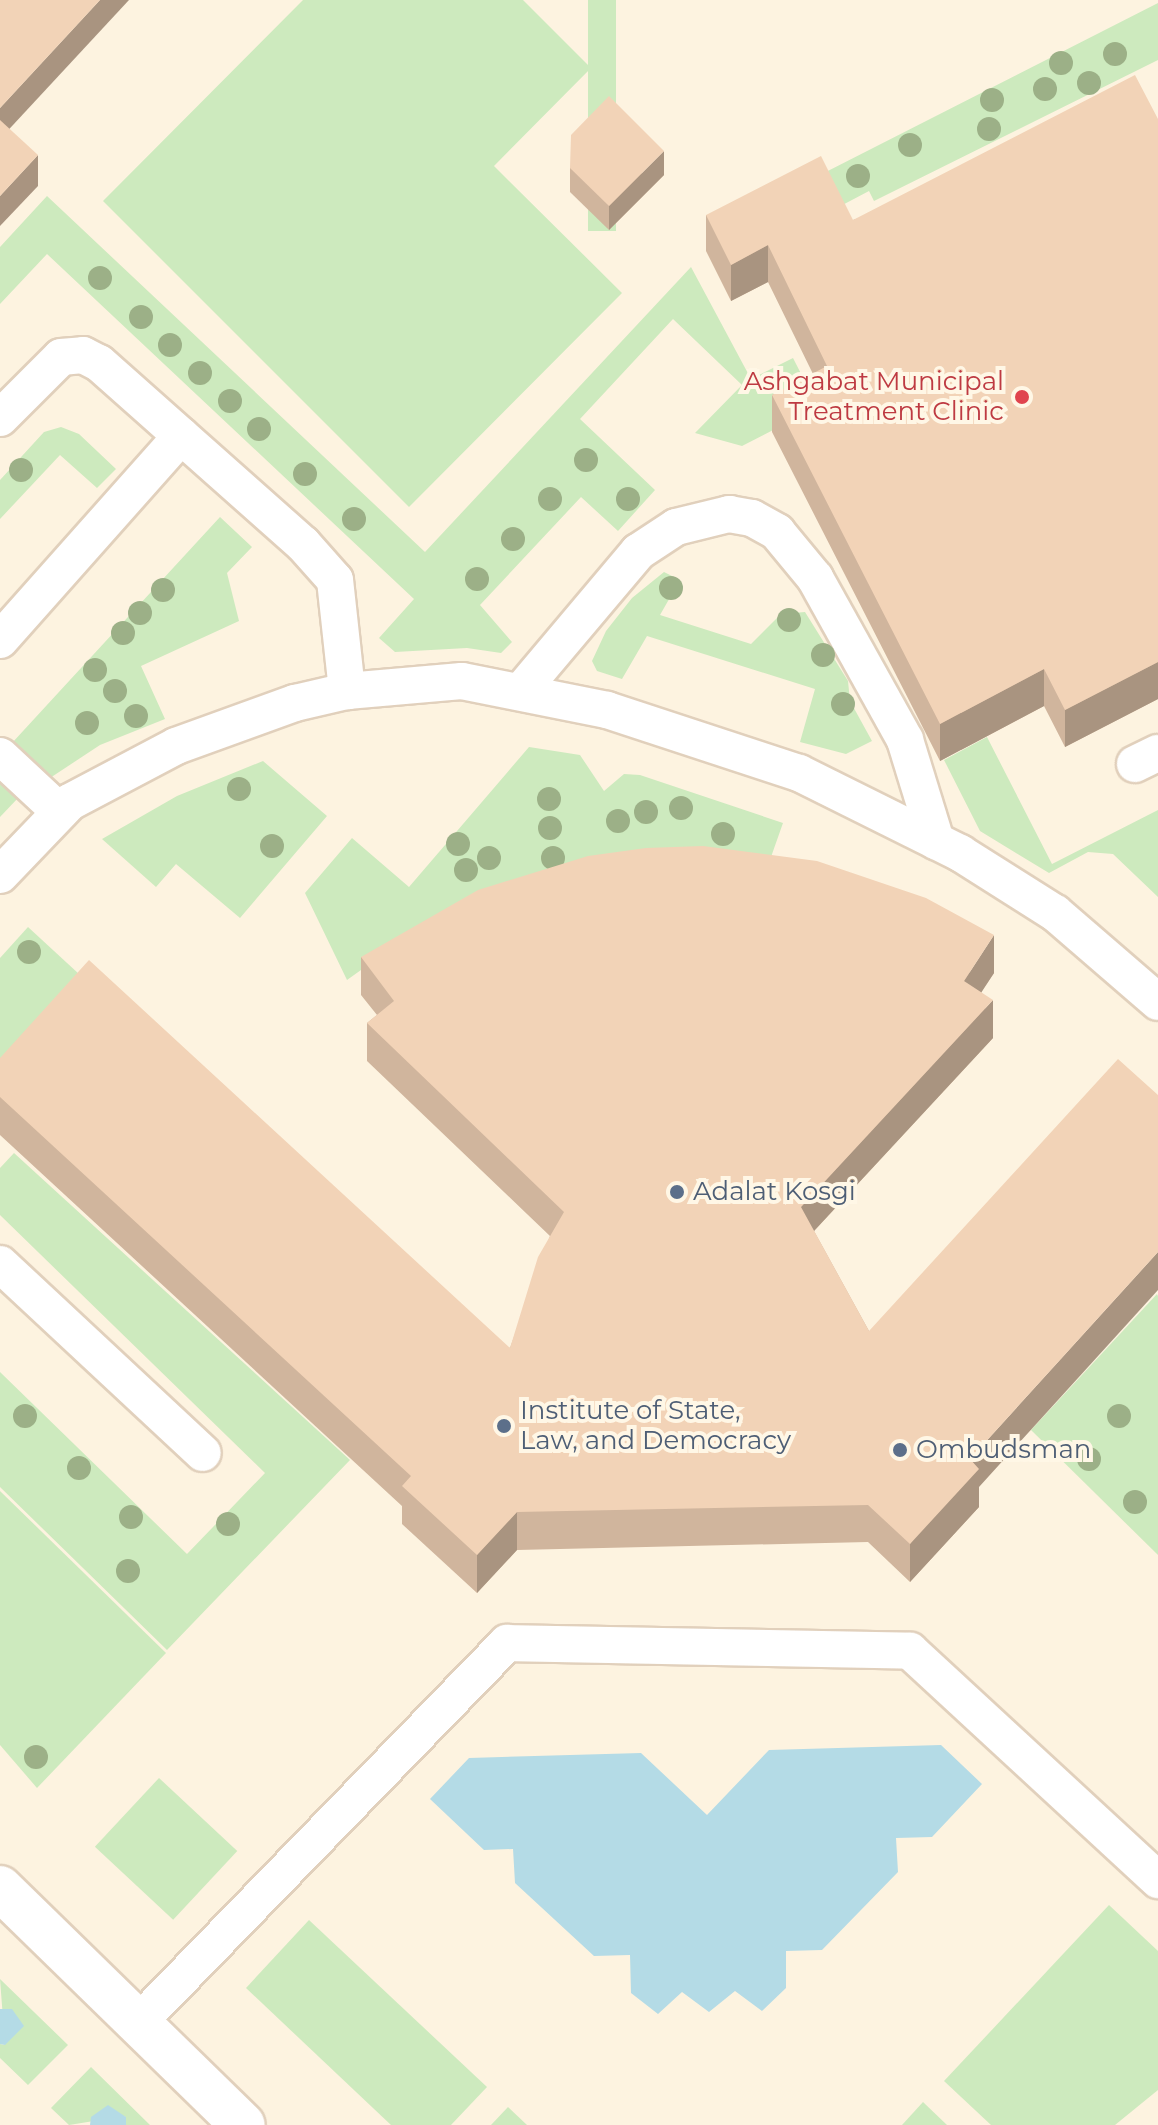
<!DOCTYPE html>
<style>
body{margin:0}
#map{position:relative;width:1158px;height:2125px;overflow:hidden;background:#fdf3e0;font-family:Montserrat,sans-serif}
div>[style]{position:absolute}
.green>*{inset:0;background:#cdeabe;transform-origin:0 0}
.water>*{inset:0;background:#b4dbe6}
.roads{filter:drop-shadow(2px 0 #e1d0bc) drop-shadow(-2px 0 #e1d0bc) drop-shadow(0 2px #e1d0bc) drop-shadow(0 -2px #e1d0bc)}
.lane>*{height:36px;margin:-18px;padding:0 18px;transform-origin:18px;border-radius:18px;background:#fff}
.secondary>*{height:44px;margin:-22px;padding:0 22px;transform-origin:22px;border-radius:22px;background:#fff}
.trees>*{width:24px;height:24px;margin:-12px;border-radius:50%;background:#9cb087}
.wall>*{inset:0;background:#d0b59d}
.shaded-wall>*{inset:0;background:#a99480}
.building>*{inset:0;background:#f2d3b7}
.dots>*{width:22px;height:22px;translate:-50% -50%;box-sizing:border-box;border:4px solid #fff7e6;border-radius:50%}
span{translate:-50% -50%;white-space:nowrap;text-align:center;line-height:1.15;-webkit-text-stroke:8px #fff7e6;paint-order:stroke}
.health-label{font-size:26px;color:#be3a42}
.right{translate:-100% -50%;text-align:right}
.service-label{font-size:26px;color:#4e5e75}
.left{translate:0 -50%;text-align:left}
</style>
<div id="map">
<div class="green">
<i style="clip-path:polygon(303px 0,523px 0,591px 68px,494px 166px,622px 293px,409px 507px,103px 201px)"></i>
<i style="left:588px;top:0;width:28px;height:231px"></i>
<i style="clip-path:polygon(1158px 3px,1158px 60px,874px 201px,869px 191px,833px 210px,816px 177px)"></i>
<i style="clip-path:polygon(47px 196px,425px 552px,691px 267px,751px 379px,793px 358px,818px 407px,742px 446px,695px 433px,742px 385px,673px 319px,580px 419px,655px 490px,618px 531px,581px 497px,480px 605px,512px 642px,501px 653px,467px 648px,395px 652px,379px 638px,414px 599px,47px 254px,0 304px,0 247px)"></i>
<i style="clip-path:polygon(61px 427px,79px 434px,116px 469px,97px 488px,60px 455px,0 519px,0 480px,44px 432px)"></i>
<i style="clip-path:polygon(220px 517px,252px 547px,227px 573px,239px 621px,141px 666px,165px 719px,100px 745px,50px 778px,12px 743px)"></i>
<i style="clip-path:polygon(664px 572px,680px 580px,660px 615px,751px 644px,781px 614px,805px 612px,848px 681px,850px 701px,872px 741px,846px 754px,800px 742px,815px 689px,647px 636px,622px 679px,597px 671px,592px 661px,606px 631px,632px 598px)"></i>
<i style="clip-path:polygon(987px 737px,1052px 864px,1158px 810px,1158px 897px,1113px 854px,1088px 852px,1049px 873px,980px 831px,944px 760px)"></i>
<i style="clip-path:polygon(529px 747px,580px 755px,604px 791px,624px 774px,640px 775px,783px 823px,765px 874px,368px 965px,347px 980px,305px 893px,352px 838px,409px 887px)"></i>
<i style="clip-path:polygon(263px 761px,327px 816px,240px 918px,176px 864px,156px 887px,102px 839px,177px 796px)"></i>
<i style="clip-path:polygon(0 779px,19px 797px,0 817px)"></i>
<i style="clip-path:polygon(28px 927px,92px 986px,0 1086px,0 958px)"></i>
<i style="clip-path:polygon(14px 1153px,350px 1460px,167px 1650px,0 1487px,0 1372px,187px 1554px,265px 1473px,0 1215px,0 1168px)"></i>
<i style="clip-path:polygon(1157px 1294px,1158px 1296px,1158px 1555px,1031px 1430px)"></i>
<i style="clip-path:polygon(0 1491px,166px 1653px,37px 1788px,0 1745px)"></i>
<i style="left:159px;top:1778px;width:107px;height:94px;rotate:43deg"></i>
<i style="clip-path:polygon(1109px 1905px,1158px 1951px,1158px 2090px,1115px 2125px,991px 2125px,944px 2081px)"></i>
<i style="clip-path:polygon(309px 1920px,487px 2087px,451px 2125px,391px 2125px,246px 1988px)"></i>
<i style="clip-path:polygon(0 1979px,68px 2045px,28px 2085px,0 2058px,0 2044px,5px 2045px)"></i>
<i style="clip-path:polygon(91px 2067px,150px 2125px,126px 2125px,125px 2116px,69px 2125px,51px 2108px)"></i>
<i style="clip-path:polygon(923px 2102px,947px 2125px,902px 2125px)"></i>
<i style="clip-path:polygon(508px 2107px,527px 2125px,491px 2125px)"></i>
</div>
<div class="water">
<i style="clip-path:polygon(941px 1745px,982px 1784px,932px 1837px,896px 1838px,898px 1872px,822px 1950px,786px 1951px,786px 1988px,762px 2011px,735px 1991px,709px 2012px,682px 1992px,658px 2014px,631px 1993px,630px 1955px,594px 1956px,515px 1883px,513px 1849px,484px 1850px,430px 1799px,469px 1758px,641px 1753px,707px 1815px,769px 1750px)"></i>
<i style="clip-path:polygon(0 2009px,12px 2009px,24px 2026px,5px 2045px,0 2044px)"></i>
<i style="clip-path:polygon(108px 2105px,126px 2117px,126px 2125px,90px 2125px,91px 2117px)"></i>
</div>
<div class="roads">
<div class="lane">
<i style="left:0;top:418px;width:86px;rotate:-45deg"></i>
<i style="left:61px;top:357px;width:22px;rotate:-5deg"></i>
<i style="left:83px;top:355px;width:18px;rotate:27deg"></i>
<i style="left:99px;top:363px;width:273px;rotate:41.6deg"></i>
<i style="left:303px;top:544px;width:48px;rotate:48.4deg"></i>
<i style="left:335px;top:580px;width:112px;rotate:83.8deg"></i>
<i style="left:0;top:640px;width:273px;rotate:-48.4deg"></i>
<i style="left:521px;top:691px;width:182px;rotate:-49.9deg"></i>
<i style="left:638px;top:552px;width:45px;rotate:-33.3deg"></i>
<i style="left:676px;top:527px;width:55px;rotate:-13.8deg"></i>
<i style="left:729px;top:514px;width:23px;rotate:10deg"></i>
<i style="left:752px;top:518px;width:29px;rotate:29deg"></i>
<i style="left:777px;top:532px;width:60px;rotate:50.4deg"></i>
<i style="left:815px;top:578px;width:185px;rotate:60.9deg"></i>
<i style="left:905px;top:740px;width:106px;rotate:72.9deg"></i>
<i style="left:0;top:756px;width:82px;rotate:43deg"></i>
<i style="left:1135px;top:764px;width:25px;rotate:-26deg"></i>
<i style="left:0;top:875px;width:101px;rotate:-46.2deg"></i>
<i style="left:70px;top:802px;width:120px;rotate:-27.8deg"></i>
<i style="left:176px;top:746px;width:127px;rotate:-19.9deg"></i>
<i style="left:295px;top:703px;width:53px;rotate:-13deg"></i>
<i style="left:347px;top:691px;width:115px;rotate:-5deg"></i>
<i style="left:462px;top:681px;width:148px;rotate:11.3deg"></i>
<i style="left:607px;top:710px;width:202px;rotate:18.2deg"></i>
<i style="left:799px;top:773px;width:180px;rotate:26.4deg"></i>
<i style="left:960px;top:853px;width:112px;rotate:32.3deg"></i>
<i style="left:1055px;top:913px;width:136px;rotate:40.8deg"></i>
<i style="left:0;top:1264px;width:277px;rotate:43deg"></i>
<i style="left:138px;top:2023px;width:530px;rotate:-45.84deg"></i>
<i style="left:507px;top:1643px;width:403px;rotate:1.1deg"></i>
<i style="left:910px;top:1651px;width:338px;rotate:42.7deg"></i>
</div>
<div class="secondary">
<i style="left:0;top:1888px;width:339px;rotate:44.3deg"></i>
</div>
</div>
<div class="trees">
<i style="left:1115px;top:54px"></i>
<i style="left:1061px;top:63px"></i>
<i style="left:1089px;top:83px"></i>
<i style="left:1045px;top:89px"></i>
<i style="left:992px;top:100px"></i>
<i style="left:989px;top:129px"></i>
<i style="left:910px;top:145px"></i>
<i style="left:858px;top:176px"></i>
<i style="left:100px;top:278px"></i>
<i style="left:141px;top:317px"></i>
<i style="left:170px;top:345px"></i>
<i style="left:200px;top:373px"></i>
<i style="left:230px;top:401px"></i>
<i style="left:259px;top:429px"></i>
<i style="left:586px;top:460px"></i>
<i style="left:21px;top:470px"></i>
<i style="left:305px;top:474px"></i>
<i style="left:550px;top:499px"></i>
<i style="left:628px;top:499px"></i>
<i style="left:354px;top:519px"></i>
<i style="left:513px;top:539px"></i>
<i style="left:477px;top:579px"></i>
<i style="left:671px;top:588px"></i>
<i style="left:163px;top:590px"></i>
<i style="left:140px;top:613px"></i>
<i style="left:789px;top:620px"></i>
<i style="left:123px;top:633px"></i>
<i style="left:823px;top:655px"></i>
<i style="left:95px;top:670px"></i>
<i style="left:115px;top:691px"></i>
<i style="left:843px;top:704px"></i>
<i style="left:136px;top:716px"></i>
<i style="left:87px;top:723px"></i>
<i style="left:239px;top:789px"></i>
<i style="left:549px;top:799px"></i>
<i style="left:681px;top:808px"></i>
<i style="left:646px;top:812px"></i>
<i style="left:618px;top:821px"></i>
<i style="left:550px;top:828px"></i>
<i style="left:723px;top:834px"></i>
<i style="left:458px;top:844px"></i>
<i style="left:272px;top:846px"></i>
<i style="left:489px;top:858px"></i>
<i style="left:553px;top:858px"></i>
<i style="left:466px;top:870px"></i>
<i style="left:29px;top:952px"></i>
<i style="left:25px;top:1416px"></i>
<i style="left:1119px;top:1416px"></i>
<i style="left:1089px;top:1459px"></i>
<i style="left:79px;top:1468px"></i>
<i style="left:1135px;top:1502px"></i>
<i style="left:131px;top:1517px"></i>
<i style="left:228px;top:1524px"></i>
<i style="left:128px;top:1571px"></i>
<i style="left:36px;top:1757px"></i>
</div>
<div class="wall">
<i style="clip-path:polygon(1158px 119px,1158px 699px,1065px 747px,1044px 706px,940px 761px,772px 432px,772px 395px,813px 374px,768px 282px,731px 301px,706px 251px,706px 215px,853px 220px)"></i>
<i style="clip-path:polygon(570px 168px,664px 175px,609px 230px,570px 192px)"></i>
<i style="clip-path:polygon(361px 957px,994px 973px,981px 992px,993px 1038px,814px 1231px,869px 1331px,979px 1487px,979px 1507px,910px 1582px,868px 1542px,517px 1550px,477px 1593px,402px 1524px,402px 1506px,0 1135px,0 1058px,510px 1348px,550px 1236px,367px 1061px,367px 1023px,377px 1015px,361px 995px)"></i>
</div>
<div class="shaded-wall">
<i style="clip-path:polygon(100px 0,129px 0,0 139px,0 108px)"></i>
<i style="clip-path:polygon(664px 151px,664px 175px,609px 230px,609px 206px)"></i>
<i style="clip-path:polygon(38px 155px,38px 186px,0 226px,0 196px)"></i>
<i style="clip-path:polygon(768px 245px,768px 282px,731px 301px,731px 265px)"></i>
<i style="clip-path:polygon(1158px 662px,1158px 699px,1065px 747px,1065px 710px)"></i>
<i style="clip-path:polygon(1044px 669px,1044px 706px,940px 761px,940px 724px)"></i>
<i style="clip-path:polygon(994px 935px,994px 973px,964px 1019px,964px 981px)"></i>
<i style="clip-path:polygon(993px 1000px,993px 1038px,801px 1245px,801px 1207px)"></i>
<i style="clip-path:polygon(1158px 1252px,1158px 1290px,979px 1487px,979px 1507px,910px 1582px,910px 1544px,970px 1459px)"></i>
<i style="clip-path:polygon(517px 1512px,517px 1550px,477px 1593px,477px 1555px)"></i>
</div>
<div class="building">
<i style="clip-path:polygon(0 0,100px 0,0 108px)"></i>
<i style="clip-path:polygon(1135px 75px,1158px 119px,1158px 662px,1065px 710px,1044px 669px,940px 724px,772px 395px,827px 366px,768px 245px,731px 265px,706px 215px,821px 156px,853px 220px)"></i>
<i style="clip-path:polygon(609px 96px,664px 151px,609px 206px,570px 168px,571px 135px)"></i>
<i style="clip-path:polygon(0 120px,38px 155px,0 196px)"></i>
<i style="clip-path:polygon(703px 846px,817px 861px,926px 898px,994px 935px,964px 981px,993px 1000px,801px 1207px,869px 1331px,1118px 1059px,1158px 1095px,1158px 1252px,970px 1459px,979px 1469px,910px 1544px,868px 1505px,517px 1512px,477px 1555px,402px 1486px,411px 1476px,0 1097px,0 1058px,89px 960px,510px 1348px,538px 1257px,564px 1212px,367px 1023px,394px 1001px,361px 957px,478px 890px,588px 856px,646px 848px)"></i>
</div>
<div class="dots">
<i style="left:1022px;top:397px;background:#e0444e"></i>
<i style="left:677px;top:1192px;background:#5c6f8a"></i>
<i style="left:504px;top:1426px;background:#5c6f8a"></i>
<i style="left:900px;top:1450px;background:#5c6f8a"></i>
</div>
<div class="health-label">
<span class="right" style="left:1004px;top:397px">Ashgabat Municipal<br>Treatment Clinic</span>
</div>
<div class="service-label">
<span class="left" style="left:693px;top:1192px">Adalat Kosgi</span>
<span class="left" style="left:520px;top:1426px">Institute of State,<br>Law, and Democracy</span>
<span class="left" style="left:916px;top:1450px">Ombudsman</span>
</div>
</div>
